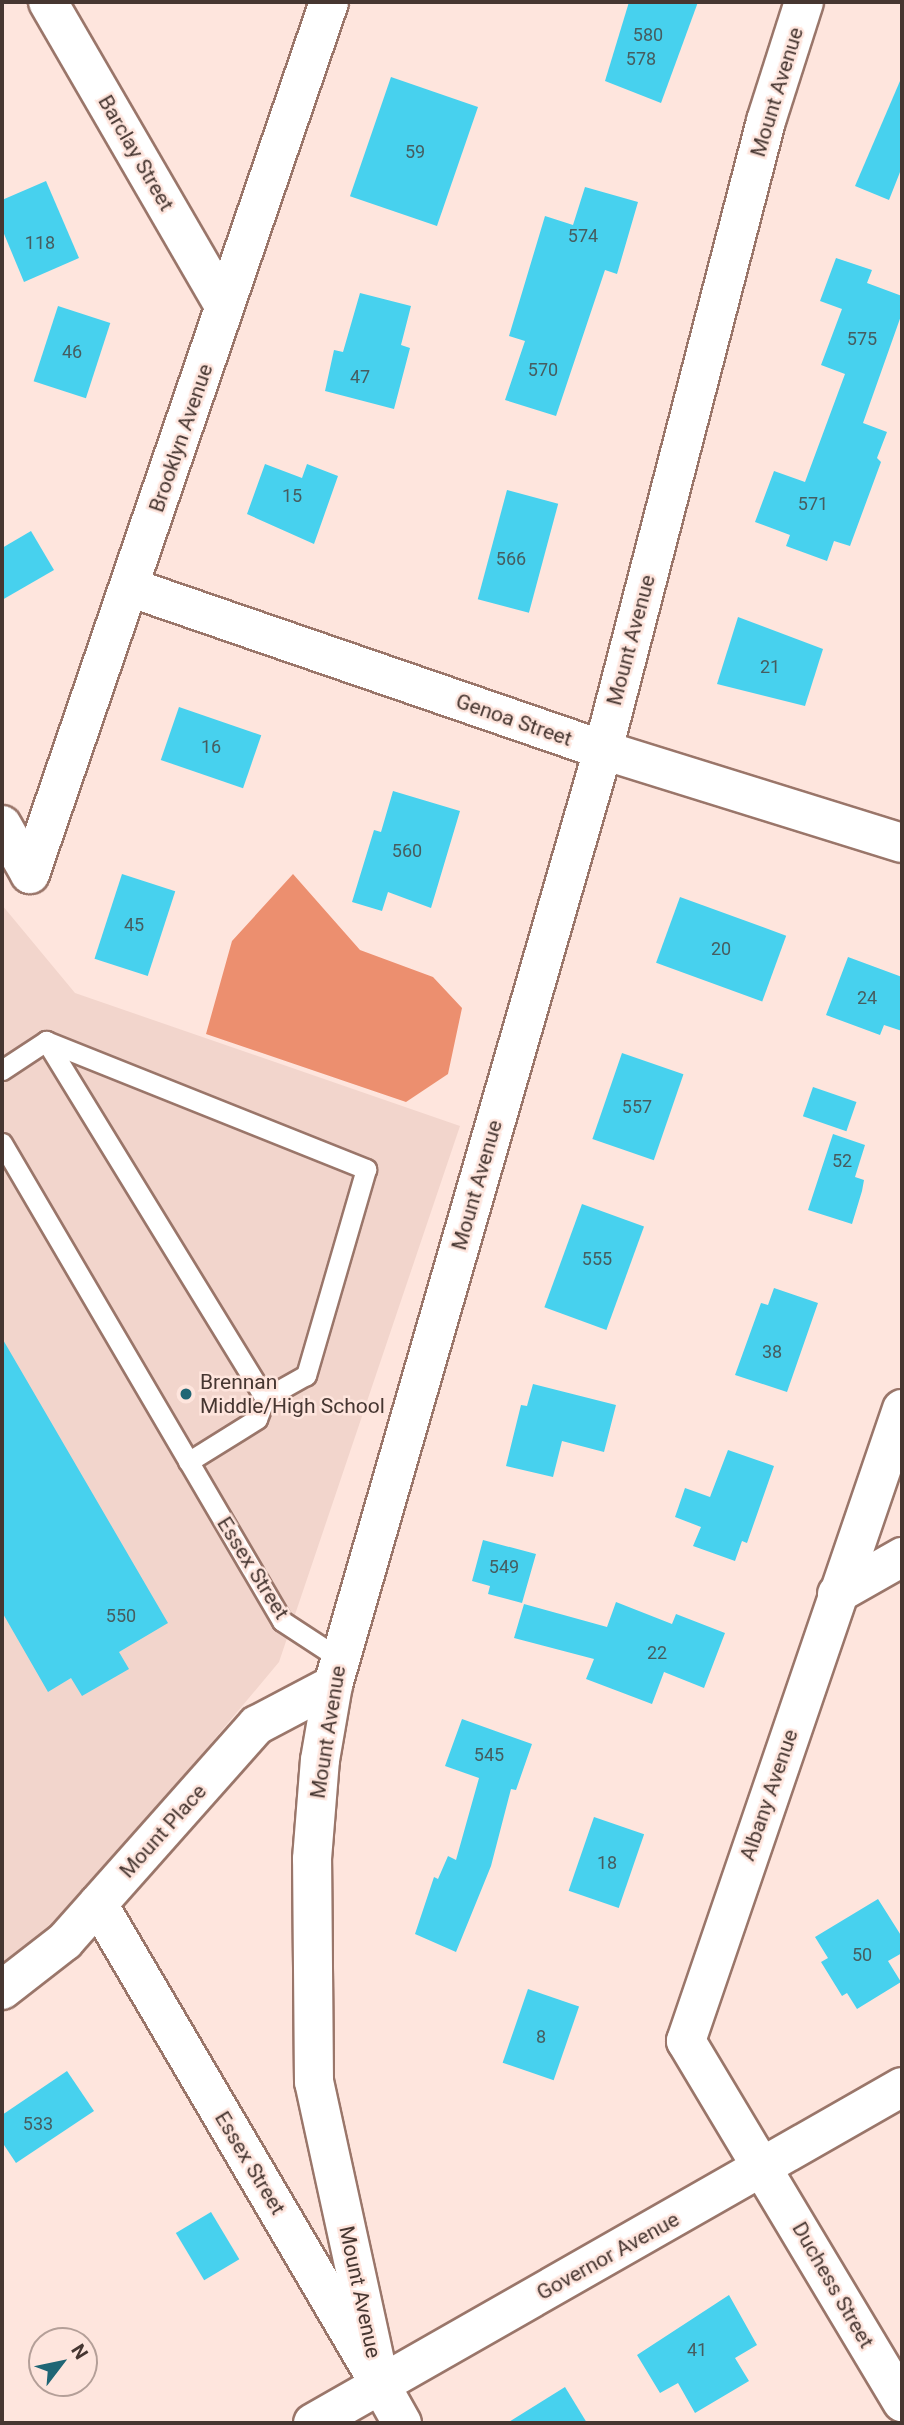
<!DOCTYPE html>
<style>
body{margin:0}
#map{position:relative;width:904px;height:2425px;overflow:hidden;background:#fee5dd;font-family:Roboto,sans-serif}
div>[style]{position:absolute}
.built>*{inset:0;background:#f2d5cc}
.forest>*{inset:0;background:#ec8f6f}
.building>*{inset:0;background:#47d1ee;transform-origin:0 0}
.roads{filter:drop-shadow(2px 0 #9a766a) drop-shadow(-2px 0 #9a766a) drop-shadow(0 2px #9a766a) drop-shadow(0 -2px #9a766a)}
.lane>*{height:19px;margin:-9.5px;padding:0 9.5px;transform-origin:9.5px;border-radius:9.5px;background:#fff}
.street>*{height:38px;margin:-19px;padding:0 19px;transform-origin:19px;border-radius:19px;background:#fff}
.secondary>*{height:38px;margin:-19px;padding:0 19px;transform-origin:19px;border-radius:19px;background:#fff}
.dots>*{width:19px;height:19px;translate:-50% -50%;box-sizing:border-box;border:4px solid #fee5dd;border-radius:50%}
span{translate:-50% -50%;white-space:nowrap;text-align:center;line-height:1.15;-webkit-text-stroke:5px #fee5dd;paint-order:stroke}
.number-label{font-size:18px;color:#465d60}
.number-label span{-webkit-text-stroke-width:0}
.street-label{font-size:21px;color:#463631}
.poi-label{font-size:21px;color:#463631}
.left{translate:0 -50%;text-align:left}
.frame{position:absolute;inset:0;border:4px solid #463631;pointer-events:none}
.north{position:absolute;left:28px;top:2327px;width:70px;height:70px;box-sizing:border-box;background:#fee5dd;border:2px solid #b49f98;border-radius:50%;rotate:58deg;font-size:19px;font-weight:700;line-height:28px;text-align:center;color:#463631}
.north::after{content:'';display:block;margin:auto;width:24px;height:32px;background:#206675;clip-path:polygon(50% 0,100% 100%,50% 72%,0 100%)}
</style>
<div id="map">
<div class="built">
<i style="clip-path:polygon(2px 905px,75px 993px,460px 1126px,279px 1662px,38px 1950px,2px 1977px)"></i>
</div>
<div class="forest">
<i style="clip-path:polygon(293px 874px,360px 950px,433px 977px,462px 1008px,448px 1074px,406px 1102px,206px 1034px,232px 941px)"></i>
</div>
<div class="building">
<i style="clip-path:polygon(629px 2px,698px 2px,661px 103px,605px 81px)"></i>
<i style="left:391px;top:77px;width:92px;height:126px;rotate:19deg"></i>
<i style="clip-path:polygon(900px 81px,902px 167px,889px 200px,855px 186px)"></i>
<i style="clip-path:polygon(46px 181px,79px 258px,24px 282px,2px 229px,2px 200px)"></i>
<i style="clip-path:polygon(585px 187px,638px 202px,617px 274px,605px 270px,556px 416px,505px 400px,525px 341px,509px 336px,545px 216px,573px 225px)"></i>
<i style="clip-path:polygon(836px 258px,872px 270px,867px 283px,902px 296px,902px 313px,863px 423px,887px 432px,877px 458px,881px 462px,850px 546px,834px 541px,827px 561px,786px 546px,790px 535px,755px 522px,774px 471px,805px 482px,845px 374px,821px 365px,842px 309px,820px 301px)"></i>
<i style="clip-path:polygon(360px 293px,411px 306px,401px 345px,410px 348px,394px 409px,325px 391px,334px 350px,343px 352px)"></i>
<i style="left:58px;top:306px;width:55px;height:79px;rotate:18deg"></i>
<i style="clip-path:polygon(265px 464px,302px 478px,307px 464px,338px 476px,314px 544px,247px 514px)"></i>
<i style="left:507px;top:490px;width:53px;height:113px;rotate:15deg"></i>
<i style="clip-path:polygon(31px 531px,54px 570px,2px 600px,2px 548px)"></i>
<i style="clip-path:polygon(738px 617px,823px 649px,805px 706px,717px 684px)"></i>
<i style="left:179px;top:707px;width:87px;height:56px;rotate:19deg"></i>
<i style="clip-path:polygon(393px 791px,460px 811px,431px 908px,388px 892px,382px 911px,352px 902px,374px 830px,381px 832px)"></i>
<i style="left:122px;top:874px;width:56px;height:89px;rotate:18deg"></i>
<i style="left:680px;top:897px;width:113px;height:70px;rotate:20deg"></i>
<i style="clip-path:polygon(848px 957px,902px 977px,902px 1031px,884px 1025px,880px 1035px,826px 1015px)"></i>
<i style="left:622px;top:1053px;width:65px;height:91px;rotate:19deg"></i>
<i style="left:813px;top:1087px;width:46px;height:31px;rotate:19deg"></i>
<i style="clip-path:polygon(833px 1134px,865px 1145px,855px 1177px,864px 1180px,862px 1191px,852px 1224px,808px 1210px)"></i>
<i style="left:582px;top:1204px;width:66px;height:110px;rotate:20deg"></i>
<i style="clip-path:polygon(774px 1288px,818px 1303px,787px 1392px,735px 1375px,761px 1303px,768px 1305px)"></i>
<i style="clip-path:polygon(2px 1338px,168px 1623px,119px 1652px,129px 1669px,82px 1696px,71px 1678px,48px 1692px,2px 1612px)"></i>
<i style="clip-path:polygon(533px 1384px,616px 1405px,604px 1452px,562px 1441px,553px 1477px,506px 1466px,521px 1405px,527px 1406px)"></i>
<i style="clip-path:polygon(728px 1450px,774px 1466px,747px 1543px,742px 1541px,735px 1561px,693px 1546px,701px 1527px,675px 1517px,685px 1488px,710px 1497px)"></i>
<i style="clip-path:polygon(483px 1540px,536px 1554px,522px 1603px,488px 1594px,490px 1586px,472px 1581px)"></i>
<i style="clip-path:polygon(616px 1602px,672px 1624px,676px 1614px,725px 1633px,704px 1688px,664px 1672px,652px 1704px,586px 1679px,594px 1659px,514px 1638px,524px 1604px,607px 1627px)"></i>
<i style="clip-path:polygon(462px 1719px,532px 1744px,516px 1790px,511px 1789px,491px 1866px,456px 1952px,415px 1934px,434px 1877px,438px 1879px,448px 1856px,456px 1860px,479px 1778px,445px 1766px)"></i>
<i style="left:594px;top:1817px;width:53px;height:78px;rotate:19deg"></i>
<i style="clip-path:polygon(878px 1899px,902px 1937px,902px 1953px,888px 1961px,901px 1982px,857px 2009px,847px 1993px,842px 1996px,821px 1962px,828px 1958px,815px 1937px)"></i>
<i style="left:528px;top:1989px;width:54px;height:78px;rotate:19deg"></i>
<i style="clip-path:polygon(67px 2071px,94px 2111px,16px 2163px,2px 2142px,2px 2115px)"></i>
<i style="left:211px;top:2212px;width:55px;height:41px;rotate:59deg"></i>
<i style="clip-path:polygon(729px 2295px,757px 2345px,735px 2358px,749px 2381px,695px 2413px,678px 2383px,660px 2393px,637px 2355px)"></i>
<i style="clip-path:polygon(565px 2387px,587px 2423px,507px 2423px)"></i>
</div>
<div class="roads">
<div class="lane">
<i style="left:46px;top:1041px;width:345px;rotate:21.8deg"></i>
<i style="left:366px;top:1169px;width:215px;rotate:106.2deg"></i>
<i style="left:306px;top:1375px;width:47px;rotate:150.7deg"></i>
<i style="left:2px;top:1070px;width:53px;rotate:-33.4deg"></i>
<i style="left:46px;top:1041px;width:419px;rotate:58.5deg"></i>
<i style="left:265px;top:1398px;width:22px;rotate:111deg"></i>
<i style="left:257px;top:1419px;width:81px;rotate:148.1deg"></i>
<i style="left:2px;top:1143px;width:554px;rotate:59.64deg"></i>
<i style="left:282px;top:1621px;width:69px;rotate:33.2deg"></i>
</div>
<div class="street">
<i style="left:48px;top:2px;width:349px;rotate:59.9deg"></i>
<i style="left:129px;top:587px;width:501px;rotate:18.98deg"></i>
<i style="left:603px;top:750px;width:313px;rotate:17.3deg"></i>
<i style="left:2px;top:825px;width:56px;rotate:60.3deg"></i>
<i style="left:30px;top:874px;width:922px;rotate:-71.07deg"></i>
<i style="left:902px;top:1409px;width:668px;rotate:108.87deg"></i>
<i style="left:686px;top:2041px;width:421px;rotate:59.1deg"></i>
<i style="left:837px;top:1594px;width:75px;rotate:-29.6deg"></i>
<i style="left:98px;top:1904px;width:547px;rotate:59.59deg"></i>
<i style="left:2px;top:1990px;width:80px;rotate:-37.9deg"></i>
<i style="left:65px;top:1941px;width:289px;rotate:-48.4deg"></i>
<i style="left:257px;top:1725px;width:86px;rotate:-27.8deg"></i>
<i style="left:313px;top:2423px;width:678px;rotate:-29.7deg"></i>
</div>
<div class="secondary">
<i style="left:402px;top:2423px;width:45px;rotate:-119.4deg"></i>
<i style="left:380px;top:2384px;width:309px;rotate:-102.3deg"></i>
<i style="left:314px;top:2082px;width:223px;rotate:-90.5deg"></i>
<i style="left:312px;top:1859px;width:99px;rotate:-85.4deg"></i>
<i style="left:320px;top:1760px;width:76px;rotate:-80.2deg"></i>
<i style="left:333px;top:1685px;width:973px;rotate:-73.89deg"></i>
<i style="left:603px;top:750px;width:650px;rotate:-75.47deg"></i>
<i style="left:766px;top:121px;width:125px;rotate:-72.3deg"></i>
</div>
</div>
<div class="dots">
<i style="left:186px;top:1394px;background:#206675"></i>
</div>
<div class="number-label">
<span style="left:648px;top:35px">580</span>
<span style="left:641px;top:59px">578</span>
<span style="left:415px;top:152px">59</span>
<span style="left:583px;top:236px">574</span>
<span style="left:40px;top:243px">118</span>
<span style="left:862px;top:339px">575</span>
<span style="left:72px;top:352px">46</span>
<span style="left:543px;top:370px">570</span>
<span style="left:360px;top:377px">47</span>
<span style="left:292px;top:496px">15</span>
<span style="left:813px;top:504px">571</span>
<span style="left:511px;top:559px">566</span>
<span style="left:770px;top:667px">21</span>
<span style="left:211px;top:747px">16</span>
<span style="left:407px;top:851px">560</span>
<span style="left:134px;top:925px">45</span>
<span style="left:721px;top:949px">20</span>
<span style="left:867px;top:998px">24</span>
<span style="left:637px;top:1107px">557</span>
<span style="left:842px;top:1161px">52</span>
<span style="left:597px;top:1259px">555</span>
<span style="left:772px;top:1352px">38</span>
<span style="left:504px;top:1567px">549</span>
<span style="left:121px;top:1616px">550</span>
<span style="left:657px;top:1653px">22</span>
<span style="left:489px;top:1755px">545</span>
<span style="left:607px;top:1863px">18</span>
<span style="left:862px;top:1955px">50</span>
<span style="left:541px;top:2037px">8</span>
<span style="left:38px;top:2124px">533</span>
<span style="left:697px;top:2350px">41</span>
</div>
<div class="street-label">
<span style="left:777px;top:92px;rotate:-73deg">Mount Avenue</span>
<span style="left:136px;top:153px;rotate:60deg">Barclay Street</span>
<span style="left:181px;top:438px;rotate:-71deg">Brooklyn Avenue</span>
<span style="left:631px;top:640px;rotate:-75deg">Mount Avenue</span>
<span style="left:514px;top:720px;rotate:19deg">Genoa Street</span>
<span style="left:477px;top:1185px;rotate:-74deg">Mount Avenue</span>
<span style="left:253px;top:1568px;rotate:58deg">Essex Street</span>
<span style="left:328px;top:1732px;rotate:-81deg">Mount Avenue</span>
<span style="left:769px;top:1795px;rotate:-71deg">Albany Avenue</span>
<span style="left:163px;top:1831px;rotate:-48deg">Mount Place</span>
<span style="left:250px;top:2163px;rotate:59deg">Essex Street</span>
<span style="left:608px;top:2256px;rotate:-29deg">Governor Avenue</span>
<span style="left:833px;top:2285px;rotate:60deg">Duchess Street</span>
<span style="left:360px;top:2292px;rotate:78deg">Mount Avenue</span>
</div>
<div class="poi-label">
<span class="left" style="left:200px;top:1394px">Brennan<br>Middle/High School</span>
</div>
<div class="frame"></div>
<div class="north">N</div>
</div>
